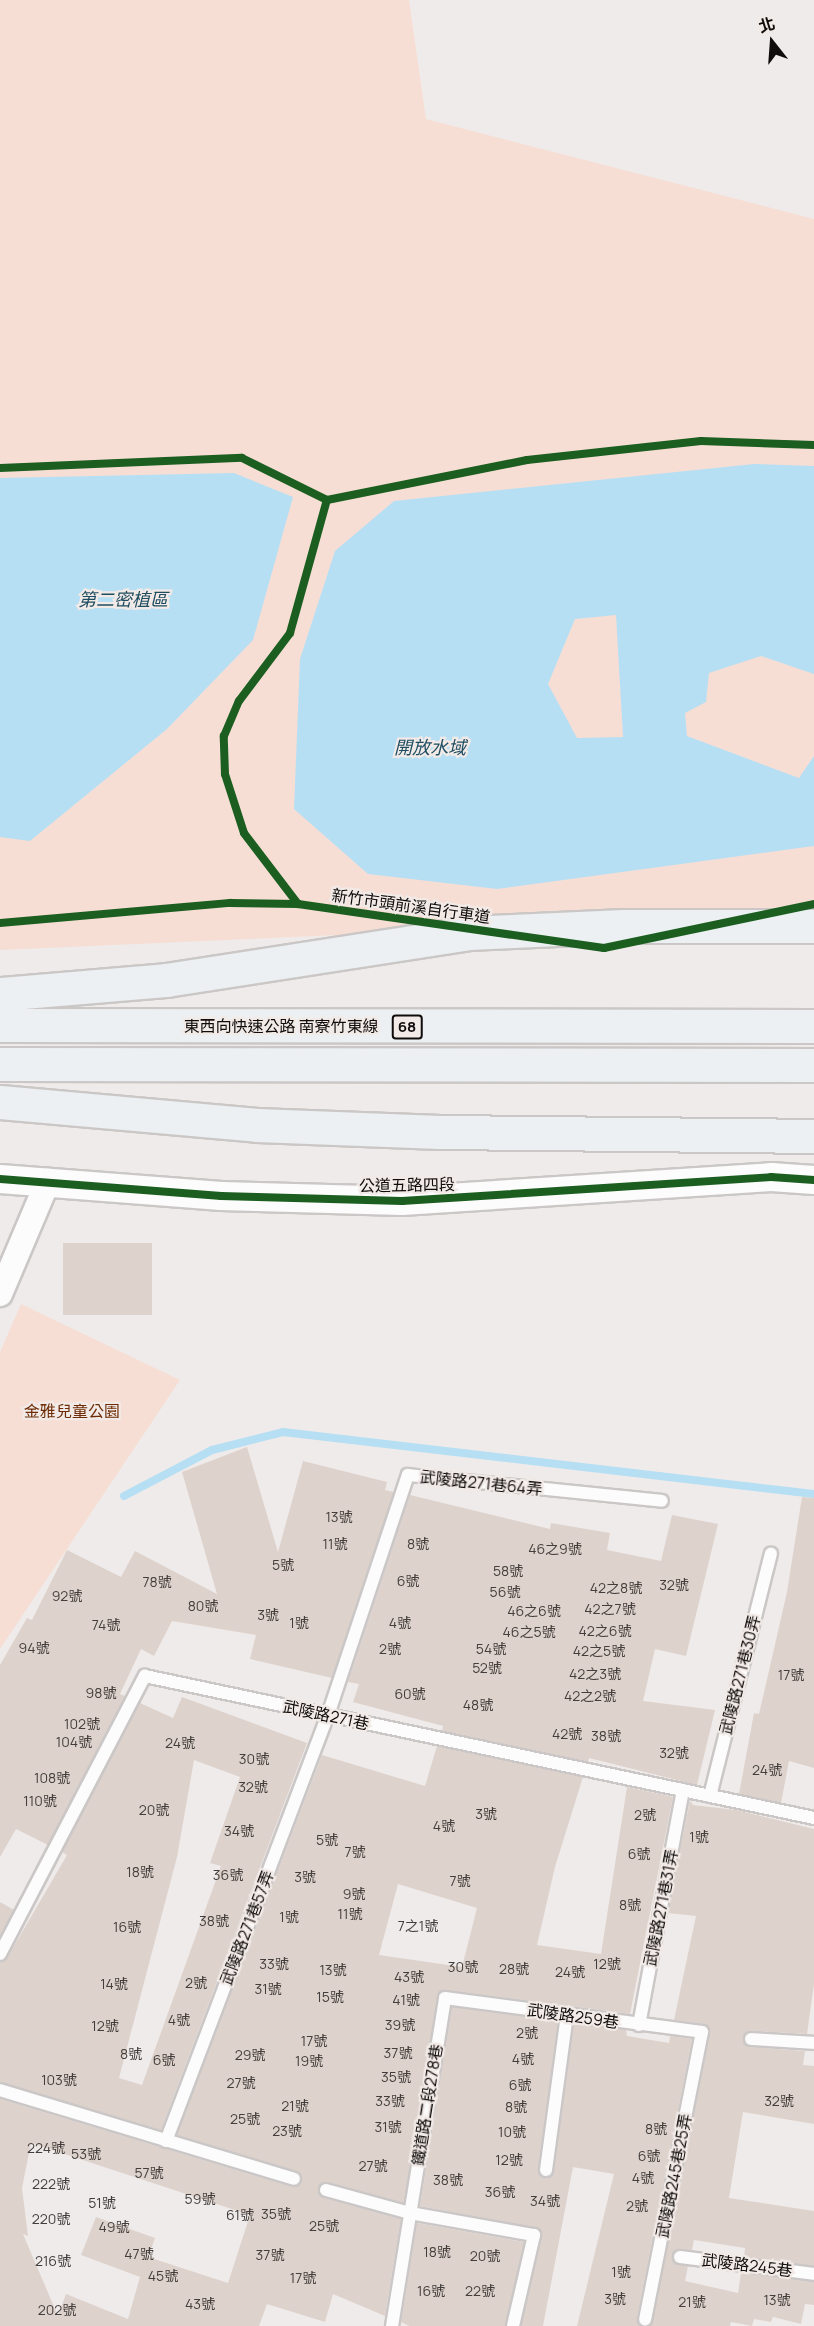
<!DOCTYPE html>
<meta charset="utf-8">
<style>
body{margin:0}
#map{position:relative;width:814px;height:2326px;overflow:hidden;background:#efebea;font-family:Manrope,"Noto Sans TC",sans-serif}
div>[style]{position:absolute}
.green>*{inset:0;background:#f6ded5}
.water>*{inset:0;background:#b7dff4}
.stream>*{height:8px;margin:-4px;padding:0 4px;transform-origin:4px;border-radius:4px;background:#b7dff4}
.building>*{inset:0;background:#ded2cc;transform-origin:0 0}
.roads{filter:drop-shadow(2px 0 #cac7c6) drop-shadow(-2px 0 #cac7c6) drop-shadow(0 2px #cac7c6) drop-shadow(0 -2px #cac7c6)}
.service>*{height:12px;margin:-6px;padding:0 6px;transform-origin:6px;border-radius:6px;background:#fdfcfc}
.minor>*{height:24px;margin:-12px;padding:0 12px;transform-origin:12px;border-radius:12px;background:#fdfcfc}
.tertiary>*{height:28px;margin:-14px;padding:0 14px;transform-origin:14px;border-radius:14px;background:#fdfcfc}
.trunk>*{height:33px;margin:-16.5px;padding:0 16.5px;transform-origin:16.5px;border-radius:16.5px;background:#ecf0f2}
.cycleway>*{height:8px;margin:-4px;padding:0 4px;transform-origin:4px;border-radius:4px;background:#1b5e20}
span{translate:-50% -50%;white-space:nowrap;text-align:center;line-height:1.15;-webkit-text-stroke:4.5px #f2eae7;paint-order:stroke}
.number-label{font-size:14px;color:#433e3b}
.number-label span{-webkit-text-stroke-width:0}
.shield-label span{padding:2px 4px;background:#f2eae7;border:2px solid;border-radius:4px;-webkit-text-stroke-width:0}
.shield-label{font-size:15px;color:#0f0c0b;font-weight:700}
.street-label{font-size:16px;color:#0f0c0b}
.park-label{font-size:16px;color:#6d2c06}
.water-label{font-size:18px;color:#1e4d62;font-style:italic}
.north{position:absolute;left:742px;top:12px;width:60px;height:60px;-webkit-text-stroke:4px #f2eae7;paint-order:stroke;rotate:343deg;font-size:16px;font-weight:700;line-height:24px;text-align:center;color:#0f0c0b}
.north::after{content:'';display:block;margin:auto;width:21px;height:27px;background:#0f0c0b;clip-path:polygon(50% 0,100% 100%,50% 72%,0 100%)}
</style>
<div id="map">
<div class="green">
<i style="clip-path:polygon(0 0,409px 0,426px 119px,814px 219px,814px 914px,0 950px)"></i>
<i style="clip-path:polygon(21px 1304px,180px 1380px,0 1649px,0 1352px)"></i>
</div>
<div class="water">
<i style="clip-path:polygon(evenodd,754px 464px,814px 466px,814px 674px,761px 656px,709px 673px,706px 702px,685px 713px,687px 736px,799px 778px,814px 756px,814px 846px,497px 889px,368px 874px,294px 809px,300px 659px,335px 551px,394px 501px,754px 464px,616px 615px,623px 737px,577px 738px,548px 684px,575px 619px,616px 615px)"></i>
<i style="clip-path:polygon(234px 473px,293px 497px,253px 640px,167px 729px,30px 841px,0 837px,0 478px)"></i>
</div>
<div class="stream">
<i style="left:124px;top:1496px;width:99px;rotate:-27.6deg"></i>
<i style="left:212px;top:1450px;width:73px;rotate:-14.2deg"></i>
<i style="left:283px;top:1432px;width:535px;rotate:6.66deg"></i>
</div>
<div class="building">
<i style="left:63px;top:1243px;width:89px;height:72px"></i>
<i style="clip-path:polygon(247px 1447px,278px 1552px,303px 1461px,387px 1482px,385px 1490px,394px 1492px,332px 1678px,250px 1659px,256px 1635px,172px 1621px,154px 1656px,141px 1649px,120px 1694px,125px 1696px,48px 1845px,16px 1829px,0 1857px,0 1665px,27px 1618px,32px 1620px,67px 1550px,121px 1577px,135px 1551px,217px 1594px,182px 1472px)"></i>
<i style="clip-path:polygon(410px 1495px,550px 1529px,551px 1523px,610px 1533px,607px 1550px,661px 1561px,672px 1515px,718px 1524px,686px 1656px,655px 1649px,643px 1701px,715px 1710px,697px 1785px,589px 1758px,588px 1762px,442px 1731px,443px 1726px,353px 1702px,359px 1684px,348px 1682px)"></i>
<i style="clip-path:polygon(802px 1497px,814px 1498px,814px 1768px,789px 1761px,781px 1803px,739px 1794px,754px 1713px,759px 1714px,787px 1592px)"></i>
<i style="clip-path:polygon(evenodd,182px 1697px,307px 1743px,161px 2130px,0 2082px,0 1962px,7px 1958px,67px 1855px,62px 1852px,140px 1703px,173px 1718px,182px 1697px,194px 1760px,240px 1777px,210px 1863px,221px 1866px,142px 2085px,119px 2078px,177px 1857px,194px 1760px)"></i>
<i style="clip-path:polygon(evenodd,437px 1746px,583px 1777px,555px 1867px,537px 1945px,601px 1954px,627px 1787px,673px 1797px,630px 2014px,446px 1990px,438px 1993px,404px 2203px,328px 2182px,318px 2188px,324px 2198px,401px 2219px,385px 2316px,333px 2294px,325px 2322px,267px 2304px,259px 2326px,0 2326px,0 2099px,292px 2187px,300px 2185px,302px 2177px,296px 2171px,177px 2135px,322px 1755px,425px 1786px,437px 1746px,398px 1884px,477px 1908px,462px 1967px,379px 1955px,398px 1884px,437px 1746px,31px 2143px,250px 2215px,228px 2283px,148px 2257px,155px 2238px,96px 2217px,81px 2255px,140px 2277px,128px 2319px,66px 2294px,58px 2316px,23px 2234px,28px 2236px,22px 2188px,31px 2143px)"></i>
<i style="clip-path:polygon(690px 1800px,693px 1805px,736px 1810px,814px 1829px,814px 1984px,807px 2034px,752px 2031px,743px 2039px,750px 2047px,805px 2051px,803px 2065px,814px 2066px,814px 2124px,743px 2112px,729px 2198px,814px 2211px,814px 2266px,744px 2257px,745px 2248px,694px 2240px,692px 2250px,677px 2249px,672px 2257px,676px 2264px,688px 2266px,685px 2281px,738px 2293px,741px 2273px,814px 2282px,814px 2305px,805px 2304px,801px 2324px,773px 2317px,771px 2322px,754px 2319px,752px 2326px,731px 2322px,730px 2326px,649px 2326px,710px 2034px,704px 2024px,674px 2020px,696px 1916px,668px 1913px)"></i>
<i style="clip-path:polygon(0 1902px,14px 1910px,0 1936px)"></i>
<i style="clip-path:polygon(452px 2007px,558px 2021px,538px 2169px,545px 2178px,554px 2171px,574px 2023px,626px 2030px,627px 2036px,669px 2043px,670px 2036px,692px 2039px,637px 2317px,641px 2326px,577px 2326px,614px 2174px,573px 2167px,543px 2326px,521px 2326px,542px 2237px,540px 2229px,420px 2206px)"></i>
<i style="clip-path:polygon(417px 2223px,524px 2242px,505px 2326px,409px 2326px,401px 2322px)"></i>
</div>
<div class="roads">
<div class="service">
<i style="left:710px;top:1796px;width:250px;rotate:-75.9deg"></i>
<i style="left:0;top:1954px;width:314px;rotate:-62.5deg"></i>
<i style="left:145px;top:1676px;width:684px;rotate:11.98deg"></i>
<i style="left:639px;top:2025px;width:239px;rotate:-79.4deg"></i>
<i style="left:751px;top:2039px;width:63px;rotate:3.6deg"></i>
<i style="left:0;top:2090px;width:307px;rotate:16.8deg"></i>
<i style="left:166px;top:2141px;width:456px;rotate:-69.2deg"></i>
<i style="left:328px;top:1715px;width:253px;rotate:-71.6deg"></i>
<i style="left:408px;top:1475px;width:255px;rotate:5.8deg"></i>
<i style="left:546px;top:2170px;width:156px;rotate:-82.3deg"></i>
<i style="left:326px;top:2190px;width:87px;rotate:15.3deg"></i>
<i style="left:410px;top:2213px;width:126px;rotate:10.1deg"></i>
<i style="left:534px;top:2235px;width:93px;rotate:103deg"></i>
<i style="left:680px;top:2257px;width:135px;rotate:7.2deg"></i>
<i style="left:392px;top:2326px;width:332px;rotate:-80.8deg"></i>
<i style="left:445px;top:1998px;width:259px;rotate:7.5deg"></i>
<i style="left:702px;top:2032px;width:293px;rotate:101.2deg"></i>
</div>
<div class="minor">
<i style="left:0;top:1294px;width:123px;rotate:-67deg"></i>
</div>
<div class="tertiary">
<i style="left:0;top:1179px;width:222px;rotate:4.4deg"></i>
<i style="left:221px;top:1196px;width:181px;rotate:1.6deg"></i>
<i style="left:402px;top:1201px;width:370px;rotate:-3.7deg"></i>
<i style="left:771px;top:1177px;width:43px;rotate:4deg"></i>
</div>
<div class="trunk">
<i style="left:0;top:994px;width:167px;rotate:-4.8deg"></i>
<i style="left:166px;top:980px;width:306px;rotate:-8.8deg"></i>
<i style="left:468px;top:933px;width:156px;rotate:-2.6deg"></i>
<i style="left:624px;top:926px;width:190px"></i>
<i style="left:0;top:1025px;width:814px;rotate:0.07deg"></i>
<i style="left:0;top:1064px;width:814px;rotate:0.07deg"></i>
<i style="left:0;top:1102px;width:258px;rotate:5.1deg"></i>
<i style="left:257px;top:1125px;width:183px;rotate:2.2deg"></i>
<i style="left:440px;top:1132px;width:374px;rotate:0.6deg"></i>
</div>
</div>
<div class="cycleway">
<i style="left:0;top:468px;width:242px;rotate:-2.4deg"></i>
<i style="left:242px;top:458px;width:95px;rotate:26.3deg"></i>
<i style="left:327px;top:500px;width:204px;rotate:-11.3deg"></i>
<i style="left:527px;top:460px;width:175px;rotate:-6.2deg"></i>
<i style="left:701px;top:441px;width:113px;rotate:2deg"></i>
<i style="left:298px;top:904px;width:89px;rotate:-127.3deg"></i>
<i style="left:244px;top:833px;width:62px;rotate:-107.9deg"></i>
<i style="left:225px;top:774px;width:38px;rotate:-92deg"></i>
<i style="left:224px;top:736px;width:38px;rotate:-67deg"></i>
<i style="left:239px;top:701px;width:85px;rotate:-53.1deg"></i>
<i style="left:290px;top:633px;width:138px;rotate:-74.5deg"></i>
<i style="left:0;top:923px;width:231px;rotate:-5deg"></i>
<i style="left:230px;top:903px;width:68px;rotate:0.8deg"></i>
<i style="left:298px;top:904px;width:309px;rotate:8.2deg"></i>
<i style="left:604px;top:948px;width:215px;rotate:-11.8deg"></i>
<i style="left:0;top:1179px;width:222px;rotate:4.4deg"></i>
<i style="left:221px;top:1196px;width:181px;rotate:1.6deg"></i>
<i style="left:402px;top:1201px;width:370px;rotate:-3.7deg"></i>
<i style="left:771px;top:1177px;width:43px;rotate:4deg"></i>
</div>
<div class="number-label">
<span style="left:339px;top:1517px">13號</span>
<span style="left:335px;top:1544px">11號</span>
<span style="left:418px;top:1544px">8號</span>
<span style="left:555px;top:1549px">46之9號</span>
<span style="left:283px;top:1565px">5號</span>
<span style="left:508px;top:1571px">58號</span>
<span style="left:408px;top:1581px">6號</span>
<span style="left:157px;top:1582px">78號</span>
<span style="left:674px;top:1585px">32號</span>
<span style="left:616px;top:1588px">42之8號</span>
<span style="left:505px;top:1592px">56號</span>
<span style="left:67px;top:1596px">92號</span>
<span style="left:203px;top:1606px">80號</span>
<span style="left:610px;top:1609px">42之7號</span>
<span style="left:534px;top:1611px">46之6號</span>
<span style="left:268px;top:1615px">3號</span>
<span style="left:299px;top:1623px">1號</span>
<span style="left:400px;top:1623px">4號</span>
<span style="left:106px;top:1625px">74號</span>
<span style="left:605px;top:1631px">42之6號</span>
<span style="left:529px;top:1632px">46之5號</span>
<span style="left:34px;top:1648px">94號</span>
<span style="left:390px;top:1649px">2號</span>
<span style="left:491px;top:1649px">54號</span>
<span style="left:599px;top:1651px">42之5號</span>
<span style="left:487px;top:1668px">52號</span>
<span style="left:595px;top:1674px">42之3號</span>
<span style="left:791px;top:1675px">17號</span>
<span style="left:101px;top:1693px">98號</span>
<span style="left:410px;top:1694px">60號</span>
<span style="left:590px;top:1696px">42之2號</span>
<span style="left:478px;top:1705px">48號</span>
<span style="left:82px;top:1724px">102號</span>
<span style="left:567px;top:1734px">42號</span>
<span style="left:606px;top:1736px">38號</span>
<span style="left:74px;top:1742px">104號</span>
<span style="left:180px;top:1743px">24號</span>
<span style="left:674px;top:1753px">32號</span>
<span style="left:254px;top:1759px">30號</span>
<span style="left:767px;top:1770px">24號</span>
<span style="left:52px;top:1778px">108號</span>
<span style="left:253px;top:1787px">32號</span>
<span style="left:40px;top:1801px">110號</span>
<span style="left:154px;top:1810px">20號</span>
<span style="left:486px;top:1814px">3號</span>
<span style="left:645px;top:1815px">2號</span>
<span style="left:444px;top:1826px">4號</span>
<span style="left:239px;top:1831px">34號</span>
<span style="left:699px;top:1837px">1號</span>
<span style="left:327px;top:1840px">5號</span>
<span style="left:355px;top:1852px">7號</span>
<span style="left:639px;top:1854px">6號</span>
<span style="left:140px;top:1872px">18號</span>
<span style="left:228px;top:1875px">36號</span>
<span style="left:305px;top:1877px">3號</span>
<span style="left:460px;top:1881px">7號</span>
<span style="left:354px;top:1894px">9號</span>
<span style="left:630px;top:1905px">8號</span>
<span style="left:350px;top:1914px">11號</span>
<span style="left:289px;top:1917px">1號</span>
<span style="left:214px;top:1921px">38號</span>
<span style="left:418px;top:1926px">7之1號</span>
<span style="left:127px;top:1927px">16號</span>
<span style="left:274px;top:1964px">33號</span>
<span style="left:607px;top:1964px">12號</span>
<span style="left:463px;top:1967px">30號</span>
<span style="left:514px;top:1969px">28號</span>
<span style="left:333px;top:1970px">13號</span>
<span style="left:570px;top:1972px">24號</span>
<span style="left:409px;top:1977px">43號</span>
<span style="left:196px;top:1983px">2號</span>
<span style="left:114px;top:1984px">14號</span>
<span style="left:268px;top:1989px">31號</span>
<span style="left:330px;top:1997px">15號</span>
<span style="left:406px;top:2000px">41號</span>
<span style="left:179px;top:2020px">4號</span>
<span style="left:400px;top:2025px">39號</span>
<span style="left:105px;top:2026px">12號</span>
<span style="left:527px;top:2033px">2號</span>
<span style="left:314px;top:2041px">17號</span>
<span style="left:398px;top:2053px">37號</span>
<span style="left:131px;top:2054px">8號</span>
<span style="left:250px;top:2055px">29號</span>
<span style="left:523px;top:2059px">4號</span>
<span style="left:164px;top:2060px">6號</span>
<span style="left:309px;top:2061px">19號</span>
<span style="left:396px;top:2077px">35號</span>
<span style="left:59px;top:2080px">103號</span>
<span style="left:241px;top:2083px">27號</span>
<span style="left:520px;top:2085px">6號</span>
<span style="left:390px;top:2101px">33號</span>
<span style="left:779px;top:2101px">32號</span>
<span style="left:295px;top:2106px">21號</span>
<span style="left:516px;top:2107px">8號</span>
<span style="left:245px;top:2119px">25號</span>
<span style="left:388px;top:2127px">31號</span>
<span style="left:656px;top:2129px">8號</span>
<span style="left:287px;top:2131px">23號</span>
<span style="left:512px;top:2132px">10號</span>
<span style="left:46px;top:2148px">224號</span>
<span style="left:86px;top:2154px">53號</span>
<span style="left:649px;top:2156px">6號</span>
<span style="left:509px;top:2160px">12號</span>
<span style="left:373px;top:2166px">27號</span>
<span style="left:149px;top:2173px">57號</span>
<span style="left:643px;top:2178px">4號</span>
<span style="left:448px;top:2180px">38號</span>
<span style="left:51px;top:2184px">222號</span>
<span style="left:500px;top:2192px">36號</span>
<span style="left:200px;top:2199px">59號</span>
<span style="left:545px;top:2201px">34號</span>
<span style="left:102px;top:2203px">51號</span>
<span style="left:637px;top:2206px">2號</span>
<span style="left:276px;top:2214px">35號</span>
<span style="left:240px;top:2215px">61號</span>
<span style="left:51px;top:2219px">220號</span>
<span style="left:324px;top:2226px">25號</span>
<span style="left:114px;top:2227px">49號</span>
<span style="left:437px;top:2252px">18號</span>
<span style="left:139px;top:2254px">47號</span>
<span style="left:270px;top:2255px">37號</span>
<span style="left:485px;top:2256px">20號</span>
<span style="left:53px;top:2261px">216號</span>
<span style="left:621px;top:2272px">1號</span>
<span style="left:163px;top:2276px">45號</span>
<span style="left:303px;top:2278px">17號</span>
<span style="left:431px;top:2291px">16號</span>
<span style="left:480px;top:2291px">22號</span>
<span style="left:615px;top:2299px">3號</span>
<span style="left:777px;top:2300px">13號</span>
<span style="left:692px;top:2302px">21號</span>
<span style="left:200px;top:2304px">43號</span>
<span style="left:57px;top:2310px">202號</span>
</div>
<div class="shield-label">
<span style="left:407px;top:1027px">68</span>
</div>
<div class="street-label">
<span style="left:411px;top:906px;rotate:8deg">新竹市頭前溪自行車道</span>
<span style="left:281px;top:1026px">東西向快速公路 南寮竹東線</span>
<span style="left:407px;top:1185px;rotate:-1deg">公道五路四段</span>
<span style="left:481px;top:1483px;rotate:6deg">武陵路271巷64弄</span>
<span style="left:740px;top:1675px;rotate:-76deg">武陵路271巷30弄</span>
<span style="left:326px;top:1715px;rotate:12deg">武陵路271巷</span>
<span style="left:661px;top:1908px;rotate:-79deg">武陵路271巷31弄</span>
<span style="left:247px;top:1928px;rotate:-69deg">武陵路271巷57弄</span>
<span style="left:573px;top:2016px;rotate:8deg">武陵路259巷</span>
<span style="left:427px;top:2105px;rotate:-81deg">鐵道路二段278巷</span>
<span style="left:674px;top:2176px;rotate:-79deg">武陵路245巷25弄</span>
<span style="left:747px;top:2265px;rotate:7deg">武陵路245巷</span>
</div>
<div class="park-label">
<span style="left:72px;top:1411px">金雅兒童公園</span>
</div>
<div class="water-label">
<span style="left:123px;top:599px">第二密植區</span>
<span style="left:430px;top:747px">開放水域</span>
</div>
<div class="north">北</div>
</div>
